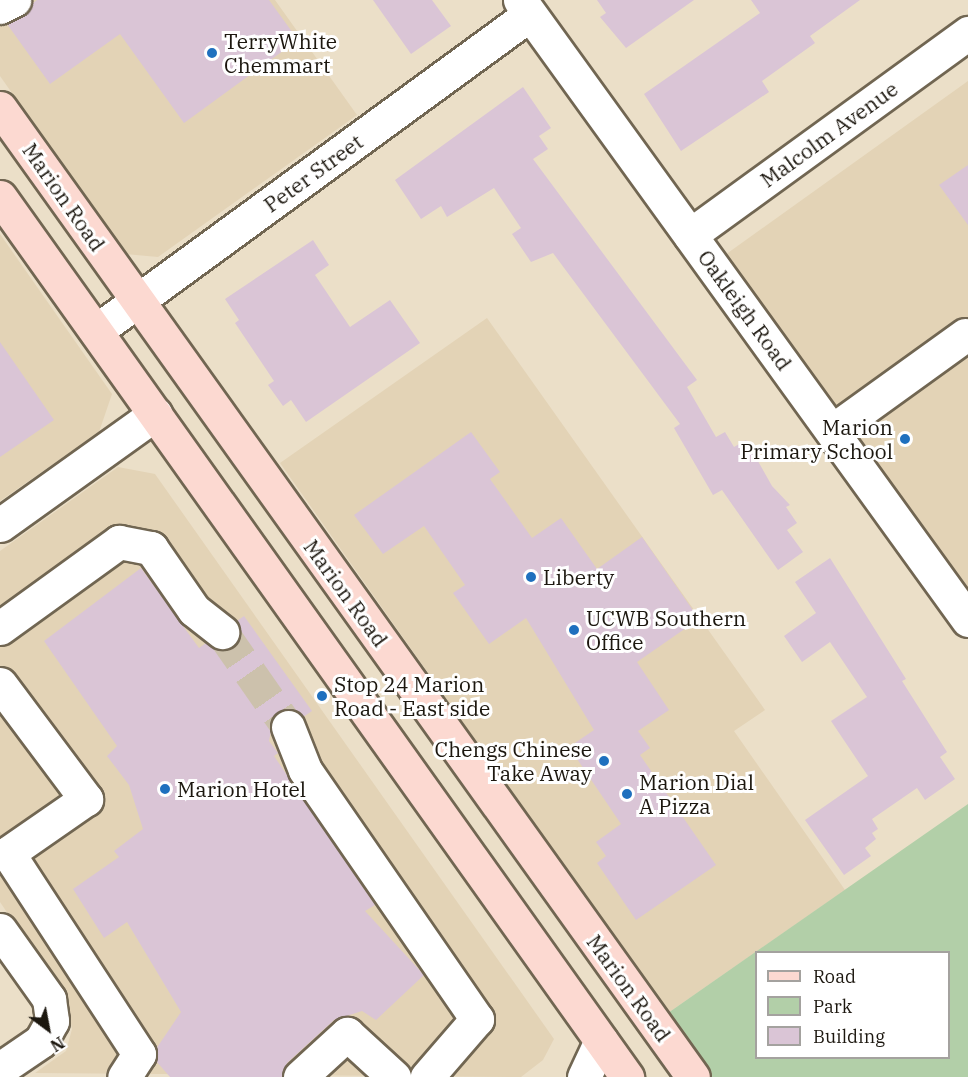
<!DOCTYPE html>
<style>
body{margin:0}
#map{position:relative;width:968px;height:1077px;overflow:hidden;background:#ebdfc8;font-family:"IBM Plex Serif",serif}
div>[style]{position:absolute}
.built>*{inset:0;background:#e3d3b6}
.green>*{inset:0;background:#b2cfa8}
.building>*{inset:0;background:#dac5d6}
.minor-tunnel>*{height:33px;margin-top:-16.5px;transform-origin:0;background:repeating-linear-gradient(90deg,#ccc1ac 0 33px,transparent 0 49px)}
.roads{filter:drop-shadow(2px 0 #716652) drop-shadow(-2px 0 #716652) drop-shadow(0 2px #716652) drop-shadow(0 -2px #716652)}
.minor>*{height:33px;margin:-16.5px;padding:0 16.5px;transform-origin:16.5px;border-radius:16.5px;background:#fff}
.major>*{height:33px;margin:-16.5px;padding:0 16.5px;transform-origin:16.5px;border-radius:16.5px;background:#fcd9d1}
.dots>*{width:16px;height:16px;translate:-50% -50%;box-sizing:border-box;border:3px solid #fff;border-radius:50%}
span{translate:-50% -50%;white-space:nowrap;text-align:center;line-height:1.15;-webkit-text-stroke:6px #fff;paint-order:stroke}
.poi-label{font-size:21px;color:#1c170f}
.left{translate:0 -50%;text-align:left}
.right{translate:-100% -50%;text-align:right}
.street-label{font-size:21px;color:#1c170f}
.legend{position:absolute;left:755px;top:951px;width:195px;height:108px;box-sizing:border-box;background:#fff;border:2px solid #a4a29f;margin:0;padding:8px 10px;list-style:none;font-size:18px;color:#1c170f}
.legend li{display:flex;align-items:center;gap:12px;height:30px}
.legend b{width:30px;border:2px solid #a4a29f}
.north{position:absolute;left:18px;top:999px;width:60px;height:60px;-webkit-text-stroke:4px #fff;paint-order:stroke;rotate:148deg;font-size:16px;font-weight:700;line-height:24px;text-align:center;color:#1c170f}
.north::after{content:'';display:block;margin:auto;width:21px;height:27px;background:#1c170f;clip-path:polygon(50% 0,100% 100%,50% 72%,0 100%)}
</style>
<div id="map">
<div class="built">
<i style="clip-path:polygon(0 0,275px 0,357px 115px,158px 257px,125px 254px,0 76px)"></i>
<i style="clip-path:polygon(968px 81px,968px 617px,718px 260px)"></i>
<i style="clip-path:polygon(0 234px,112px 394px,99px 432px,0 501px)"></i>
<i style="clip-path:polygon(487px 318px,765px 710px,734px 731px,845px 890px,668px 1013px,280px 463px)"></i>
<i style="clip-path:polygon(118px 467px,155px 474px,554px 1039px,543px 1060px,521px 1077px,35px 1073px,66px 1051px,72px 1029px,67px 1001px,0 902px,0 551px)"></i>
</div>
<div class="green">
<i style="clip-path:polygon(evenodd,968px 804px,968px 1077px,712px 1077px,668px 1013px,968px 804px,756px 952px,948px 952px,948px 1058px,756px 1058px,756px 952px)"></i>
</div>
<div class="building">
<i style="clip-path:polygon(37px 0,269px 0,298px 40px,184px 123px,120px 34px,50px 84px,7px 24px)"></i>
<i style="clip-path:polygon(373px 0,432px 0,451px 26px,411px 54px)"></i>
<i style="clip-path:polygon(597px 0,694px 0,626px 48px,600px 17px,606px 13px)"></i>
<i style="clip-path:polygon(751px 0,860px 0,810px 36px,815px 43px,762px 81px,769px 92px,681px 151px,644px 94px,760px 13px)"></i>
<i style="clip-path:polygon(523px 87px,551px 128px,539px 136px,548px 149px,533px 159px,697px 380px,687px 387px,716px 437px,725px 432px,734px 447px,746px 440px,772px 486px,790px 505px,786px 507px,797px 523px,787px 530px,803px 552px,778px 570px,722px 490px,713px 495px,674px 428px,680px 424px,553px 253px,531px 262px,512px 234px,521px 228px,494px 188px,447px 217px,441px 206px,421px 219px,395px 180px)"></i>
<i style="clip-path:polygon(968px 165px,968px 225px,939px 185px)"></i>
<i style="clip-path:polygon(313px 240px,329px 265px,315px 275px,350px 327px,390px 300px,420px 343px,306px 422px,291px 400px,283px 406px,268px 385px,274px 381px,235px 323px,239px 320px,225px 299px)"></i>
<i style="clip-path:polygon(0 342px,54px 420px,0 457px)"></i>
<i style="clip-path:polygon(471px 432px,500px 472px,490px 479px,532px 538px,561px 518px,597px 569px,642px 537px,699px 619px,637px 662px,669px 710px,638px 731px,650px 748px,640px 755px,716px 865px,636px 920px,597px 863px,606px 856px,596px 842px,621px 824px,569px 747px,594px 730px,526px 618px,489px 644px,453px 593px,465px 585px,424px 526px,383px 554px,354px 515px)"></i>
<i style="clip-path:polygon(830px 558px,906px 679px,902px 681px,947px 752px,940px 757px,955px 779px,925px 800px,917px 788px,872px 819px,878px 829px,872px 833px,876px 839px,865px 848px,871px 856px,844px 875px,805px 820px,868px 776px,831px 721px,867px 697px,830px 642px,802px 662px,784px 636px,816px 613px,795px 582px)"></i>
<i style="clip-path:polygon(141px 568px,199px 648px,206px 643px,229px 649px,240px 635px,237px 621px,244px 616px,312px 711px,303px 717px,290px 708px,274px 715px,269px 741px,278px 753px,274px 756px,375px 905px,365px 911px,424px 975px,376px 1020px,362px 1011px,334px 1020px,287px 1063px,282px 1077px,170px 1077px,156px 1061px,156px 1049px,181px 1012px,127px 922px,104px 938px,73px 889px,119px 857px,114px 851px,143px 829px,129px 785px,107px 756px,117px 746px,44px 641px)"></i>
</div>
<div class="minor-tunnel">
<i style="left:222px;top:632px;width:116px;rotate:55.2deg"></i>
</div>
<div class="roads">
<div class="minor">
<i style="left:520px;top:0;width:765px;rotate:54.15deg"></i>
<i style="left:0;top:7px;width:16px;rotate:-27deg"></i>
<i style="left:690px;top:235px;width:344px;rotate:-36deg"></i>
<i style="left:96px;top:331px;width:537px;rotate:-36.14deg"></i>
<i style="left:832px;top:431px;width:164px;rotate:-35.8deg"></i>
<i style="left:0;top:525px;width:191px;rotate:-35.6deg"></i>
<i style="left:0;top:628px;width:147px;rotate:-35.9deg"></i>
<i style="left:119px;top:542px;width:33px;rotate:11deg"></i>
<i style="left:151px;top:548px;width:75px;rotate:55.3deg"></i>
<i style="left:194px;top:610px;width:36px;rotate:38deg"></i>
<i style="left:0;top:684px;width:144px;rotate:53.2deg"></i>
<i style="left:86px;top:799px;width:95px;rotate:145.3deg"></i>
<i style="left:8px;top:853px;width:240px;rotate:56.9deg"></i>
<i style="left:139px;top:1054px;width:27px;rotate:123deg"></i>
<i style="left:288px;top:727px;width:46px;rotate:68.4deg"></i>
<i style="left:305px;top:770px;width:303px;rotate:55.4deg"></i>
<i style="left:477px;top:1019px;width:77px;rotate:130.8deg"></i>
<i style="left:0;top:930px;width:85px;rotate:54.6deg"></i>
<i style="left:49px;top:999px;width:22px;rotate:82deg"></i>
<i style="left:52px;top:1021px;width:23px;rotate:119deg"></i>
<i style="left:41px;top:1041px;width:50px;rotate:145.7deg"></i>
<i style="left:300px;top:1077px;width:64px;rotate:-42.5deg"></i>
<i style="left:347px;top:1034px;width:64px;rotate:42.5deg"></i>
<i style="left:584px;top:1077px;width:40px;rotate:-65deg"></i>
</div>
<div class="major">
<i style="left:0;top:108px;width:1191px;rotate:54.43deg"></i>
<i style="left:0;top:197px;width:1081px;rotate:54.53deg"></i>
</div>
</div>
<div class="dots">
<i style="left:212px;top:53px;background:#1f70be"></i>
<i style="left:905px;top:439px;background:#1f70be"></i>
<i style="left:531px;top:577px;background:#1f70be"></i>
<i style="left:574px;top:630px;background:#1f70be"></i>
<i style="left:322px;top:696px;background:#1f70be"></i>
<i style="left:604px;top:761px;background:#1f70be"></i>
<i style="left:165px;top:789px;background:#1f70be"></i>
<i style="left:627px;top:794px;background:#1f70be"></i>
</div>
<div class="poi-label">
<span class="left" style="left:224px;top:53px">TerryWhite<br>Chemmart</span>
<span class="right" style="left:893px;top:439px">Marion<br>Primary School</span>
<span class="left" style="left:543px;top:577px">Liberty</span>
<span class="left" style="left:586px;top:630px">UCWB Southern<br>Office</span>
<span class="left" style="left:334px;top:696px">Stop 24 Marion<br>Road - East side</span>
<span class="right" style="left:592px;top:761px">Chengs Chinese<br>Take Away</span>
<span class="left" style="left:639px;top:794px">Marion Dial<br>A Pizza</span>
<span class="left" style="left:177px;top:789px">Marion Hotel</span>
</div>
<div class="street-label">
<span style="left:829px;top:134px;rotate:-36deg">Malcolm Avenue</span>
<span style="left:313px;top:173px;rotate:-36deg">Peter Street</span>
<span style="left:64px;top:197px;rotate:55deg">Marion Road</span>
<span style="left:745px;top:310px;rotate:54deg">Oakleigh Road</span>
<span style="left:346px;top:593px;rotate:54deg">Marion Road</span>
<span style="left:629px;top:988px;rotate:54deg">Marion Road</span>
</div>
<ul class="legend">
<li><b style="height:8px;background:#fcd9d1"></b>Road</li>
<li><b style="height:16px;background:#b2cfa8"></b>Park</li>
<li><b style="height:16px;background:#dac5d6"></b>Building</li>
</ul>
<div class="north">N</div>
</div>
